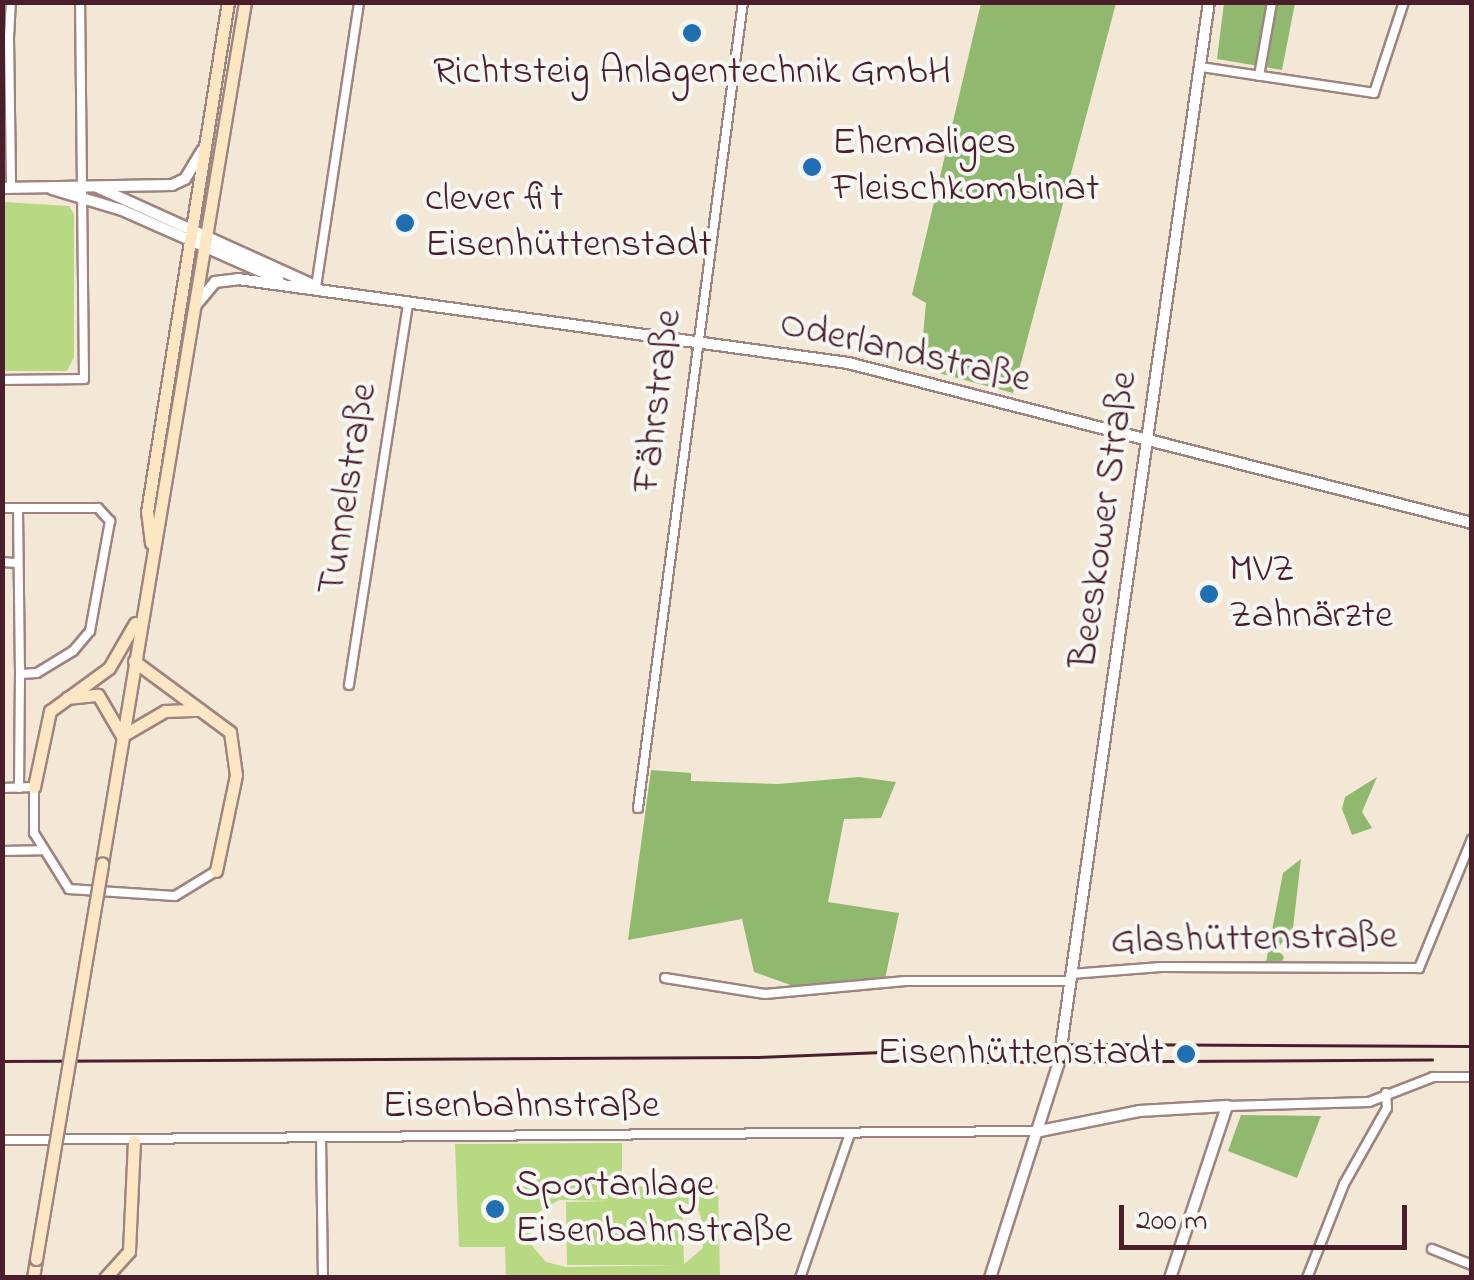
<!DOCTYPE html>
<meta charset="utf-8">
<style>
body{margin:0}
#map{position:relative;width:1474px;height:1280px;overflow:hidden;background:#f3e8d6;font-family:"Indie Flower",sans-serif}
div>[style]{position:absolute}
.green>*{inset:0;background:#b6d981}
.forest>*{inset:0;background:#90b96f}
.roads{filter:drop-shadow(2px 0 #9e8480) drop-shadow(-2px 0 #9e8480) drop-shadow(0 2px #9e8480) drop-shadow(0 -2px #9e8480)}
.minor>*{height:8px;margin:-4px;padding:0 4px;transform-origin:4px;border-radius:4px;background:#fff}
.tertiary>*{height:10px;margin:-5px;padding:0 5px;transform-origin:5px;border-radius:5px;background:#fff}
.secondary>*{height:11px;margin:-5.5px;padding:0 5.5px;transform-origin:5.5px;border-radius:5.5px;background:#fce6c4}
.rail>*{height:2.5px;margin:-1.25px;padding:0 1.25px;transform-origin:1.25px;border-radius:1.25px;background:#4a1f2b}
.bridges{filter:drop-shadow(2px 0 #9e8480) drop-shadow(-2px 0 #9e8480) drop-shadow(0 2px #9e8480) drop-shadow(0 -2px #9e8480)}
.secondary-bridge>*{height:11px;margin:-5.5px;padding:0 5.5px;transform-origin:5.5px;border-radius:5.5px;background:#fce6c4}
.dots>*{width:28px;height:28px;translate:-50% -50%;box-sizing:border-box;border:5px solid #f6f6f2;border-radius:50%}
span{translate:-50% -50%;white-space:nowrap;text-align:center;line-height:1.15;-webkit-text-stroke:8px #f6f6f2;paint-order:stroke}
.poi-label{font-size:40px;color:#4a1f2b}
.left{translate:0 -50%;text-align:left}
.right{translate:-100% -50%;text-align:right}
.street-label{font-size:40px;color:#4a1f2b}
.frame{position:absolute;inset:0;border:5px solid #4a1f2b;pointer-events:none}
.scale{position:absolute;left:1119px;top:1205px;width:288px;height:45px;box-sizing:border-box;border:5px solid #4a1f2b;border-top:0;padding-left:12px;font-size:30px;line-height:35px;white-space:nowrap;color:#4a1f2b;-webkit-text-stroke:8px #f6f6f2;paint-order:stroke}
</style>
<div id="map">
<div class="green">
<i style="clip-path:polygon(3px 202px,69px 206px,74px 214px,74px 357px,67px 371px,3px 371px)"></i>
<i style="clip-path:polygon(evenodd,622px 1143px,622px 1187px,718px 1185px,720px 1275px,506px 1277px,505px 1247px,459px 1247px,455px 1144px,622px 1143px,559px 1200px,612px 1201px,566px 1202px,567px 1265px,680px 1265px,566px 1267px,546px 1262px,533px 1247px,530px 1229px,537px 1213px,559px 1200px,622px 1143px,682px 1201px,699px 1211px,706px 1234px,702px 1249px,684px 1264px,682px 1201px)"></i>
</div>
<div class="forest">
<i style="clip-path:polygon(981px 3px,1116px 3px,1013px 393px,920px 368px,926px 303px,912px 295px)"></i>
<i style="clip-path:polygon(1224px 3px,1295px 3px,1282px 70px,1217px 59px)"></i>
<i style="clip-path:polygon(651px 770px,691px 773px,691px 781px,778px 784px,859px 777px,896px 782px,881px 818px,844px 819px,828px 902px,899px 913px,885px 979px,796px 987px,754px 972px,742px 919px,628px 940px)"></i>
<i style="clip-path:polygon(1377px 777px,1362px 812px,1372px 828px,1352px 835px,1342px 809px,1345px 797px)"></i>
<i style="clip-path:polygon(1301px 859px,1293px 928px,1277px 949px,1284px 957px,1281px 964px,1266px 962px,1283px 873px)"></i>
<i style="clip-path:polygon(1241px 1115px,1321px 1116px,1297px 1178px,1228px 1151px)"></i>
</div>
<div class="roads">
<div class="minor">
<i style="left:2px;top:38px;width:7px"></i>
<i style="left:9px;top:38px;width:150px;rotate:89.2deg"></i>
<i style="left:9px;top:38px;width:36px;rotate:-87deg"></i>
<i style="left:1201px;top:67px;width:175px;rotate:8.5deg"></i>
<i style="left:1374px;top:93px;width:96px;rotate:-71.8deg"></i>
<i style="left:1259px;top:76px;width:75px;rotate:-80deg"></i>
<i style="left:316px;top:287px;width:288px;rotate:-81.4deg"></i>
<i style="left:2px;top:380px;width:82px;rotate:-0.7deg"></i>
<i style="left:84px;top:379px;width:377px;rotate:-90.6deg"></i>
<i style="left:2px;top:508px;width:96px"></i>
<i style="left:98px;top:508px;width:18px;rotate:47deg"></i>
<i style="left:110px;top:521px;width:112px;rotate:100.3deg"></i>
<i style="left:90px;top:631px;width:26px;rotate:130deg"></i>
<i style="left:73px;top:651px;width:42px;rotate:148.6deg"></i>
<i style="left:37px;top:673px;width:17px;rotate:177deg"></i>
<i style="left:20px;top:674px;width:166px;rotate:-90.7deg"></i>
<i style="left:2px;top:562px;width:16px;rotate:4deg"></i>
<i style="left:349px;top:685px;width:388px;rotate:-81.2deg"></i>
<i style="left:2px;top:788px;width:32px;rotate:-2deg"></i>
<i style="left:34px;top:787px;width:46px;rotate:90deg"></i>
<i style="left:34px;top:833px;width:66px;rotate:58deg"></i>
<i style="left:69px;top:889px;width:106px;rotate:3.8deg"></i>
<i style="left:175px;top:896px;width:48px;rotate:-31.4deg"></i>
<i style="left:19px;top:788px;width:114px;rotate:-89.5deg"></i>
<i style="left:638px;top:808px;width:813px;rotate:-82.58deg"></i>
<i style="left:2px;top:851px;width:39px;rotate:-1deg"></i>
<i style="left:1071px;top:974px;width:90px;rotate:-4.4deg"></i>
<i style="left:1161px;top:967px;width:258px;rotate:0.2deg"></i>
<i style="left:1419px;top:968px;width:139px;rotate:-67.7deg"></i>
<i style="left:665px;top:978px;width:101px;rotate:9.1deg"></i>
<i style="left:765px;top:994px;width:141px;rotate:-5.3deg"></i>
<i style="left:905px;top:981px;width:164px"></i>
<i style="left:1227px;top:1106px;width:142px;rotate:-1.6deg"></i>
<i style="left:1369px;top:1102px;width:69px;rotate:-21.3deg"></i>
<i style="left:1433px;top:1077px;width:39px"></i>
<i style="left:321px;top:1138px;width:140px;rotate:89.2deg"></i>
<i style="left:2px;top:1140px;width:1036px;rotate:-0.5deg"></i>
<i style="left:1432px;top:1249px;width:43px;rotate:21.8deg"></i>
<i style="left:800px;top:1278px;width:152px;rotate:-70.9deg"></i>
<i style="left:1307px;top:1278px;width:101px;rotate:-68.5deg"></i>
<i style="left:1344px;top:1184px;width:87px;rotate:-60.5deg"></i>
<i style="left:1387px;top:1108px;width:15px;rotate:-94deg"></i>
</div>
<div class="tertiary">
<i style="left:97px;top:187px;width:235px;rotate:24.4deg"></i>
<i style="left:2px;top:188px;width:170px;rotate:-1deg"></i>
<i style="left:172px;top:185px;width:14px;rotate:-25deg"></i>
<i style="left:185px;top:179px;width:33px;rotate:-59deg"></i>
<i style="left:52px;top:189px;width:73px;rotate:16.7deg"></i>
<i style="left:122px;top:210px;width:171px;rotate:23.9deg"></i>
<i style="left:195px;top:306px;width:31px;rotate:-50deg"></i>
<i style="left:215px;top:282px;width:23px;rotate:-7deg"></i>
<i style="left:238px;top:279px;width:616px;rotate:7.84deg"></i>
<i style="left:848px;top:363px;width:644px;rotate:14.38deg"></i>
<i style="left:1040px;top:1131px;width:101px;rotate:-11.4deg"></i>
<i style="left:1139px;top:1111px;width:88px;rotate:-3.3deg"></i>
<i style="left:1227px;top:1106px;width:181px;rotate:108.3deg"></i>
<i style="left:990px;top:1278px;width:227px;rotate:-72.3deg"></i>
<i style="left:1059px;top:1062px;width:1071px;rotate:-81.95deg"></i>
</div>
<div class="secondary">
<i style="left:151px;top:543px;width:31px;rotate:-97deg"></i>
<i style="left:147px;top:512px;width:516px;rotate:-80.98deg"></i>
<i style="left:134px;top:661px;width:119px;rotate:36.5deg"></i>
<i style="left:230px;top:732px;width:43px;rotate:82.1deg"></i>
<i style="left:236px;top:775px;width:98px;rotate:101.8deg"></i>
<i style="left:67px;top:698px;width:31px;rotate:-6deg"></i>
<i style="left:98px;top:695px;width:48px;rotate:59.7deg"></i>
<i style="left:122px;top:736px;width:50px;rotate:-30.2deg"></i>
<i style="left:165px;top:711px;width:35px;rotate:-2deg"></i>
<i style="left:34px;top:787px;width:78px;rotate:-78.1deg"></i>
<i style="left:50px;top:711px;width:73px;rotate:-36.1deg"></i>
<i style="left:109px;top:668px;width:52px;rotate:-60deg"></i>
<i style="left:102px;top:863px;width:873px;rotate:-80.57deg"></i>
<i style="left:33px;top:1278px;width:19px;rotate:-81deg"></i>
<i style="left:105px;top:1278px;width:36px;rotate:-48deg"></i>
<i style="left:129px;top:1251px;width:110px;rotate:-87.4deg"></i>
</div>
</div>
<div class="rail">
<i style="left:2px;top:1061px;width:756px;rotate:-0.3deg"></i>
<i style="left:758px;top:1057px;width:329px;rotate:-2.3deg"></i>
<i style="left:1087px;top:1044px;width:385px;rotate:0.3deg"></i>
<i style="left:977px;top:1062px;width:455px;rotate:-0.3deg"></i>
</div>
<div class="bridges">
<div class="secondary-bridge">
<i style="left:36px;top:1259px;width:401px;rotate:-80.5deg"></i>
</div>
</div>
<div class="dots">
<i style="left:692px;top:33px;background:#1f6fb2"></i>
<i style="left:812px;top:167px;background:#1f6fb2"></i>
<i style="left:405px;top:223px;background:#1f6fb2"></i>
<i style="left:1209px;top:594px;background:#1f6fb2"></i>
<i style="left:1186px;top:1054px;background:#1f6fb2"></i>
<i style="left:495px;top:1209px;background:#1f6fb2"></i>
</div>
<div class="poi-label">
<span style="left:692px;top:73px">Richtsteig Anlagentechnik GmbH</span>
<span class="left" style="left:832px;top:167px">Ehemaliges<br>Fleischkombinat</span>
<span class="left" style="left:425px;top:223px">clever fit<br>Eisenhüttenstadt</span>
<span class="left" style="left:1229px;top:594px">MVZ<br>Zahnärzte</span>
<span class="right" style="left:1164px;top:1054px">Eisenhüttenstadt</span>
<span class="left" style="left:515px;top:1209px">Sportanlage<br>Eisenbahnstraße</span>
</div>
<div class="street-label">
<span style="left:905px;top:353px;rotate:13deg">Oderlandstraße</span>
<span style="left:659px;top:401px;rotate:-83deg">Fährstraße</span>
<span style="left:349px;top:489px;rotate:-81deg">Tunnelstraße</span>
<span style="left:1105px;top:520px;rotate:-82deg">Beeskower Straße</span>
<span style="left:1254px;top:940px;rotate:-1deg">Glashüttenstraße</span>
<span style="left:521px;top:1107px">Eisenbahnstraße</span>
</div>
<div class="frame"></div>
<div class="scale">200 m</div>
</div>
